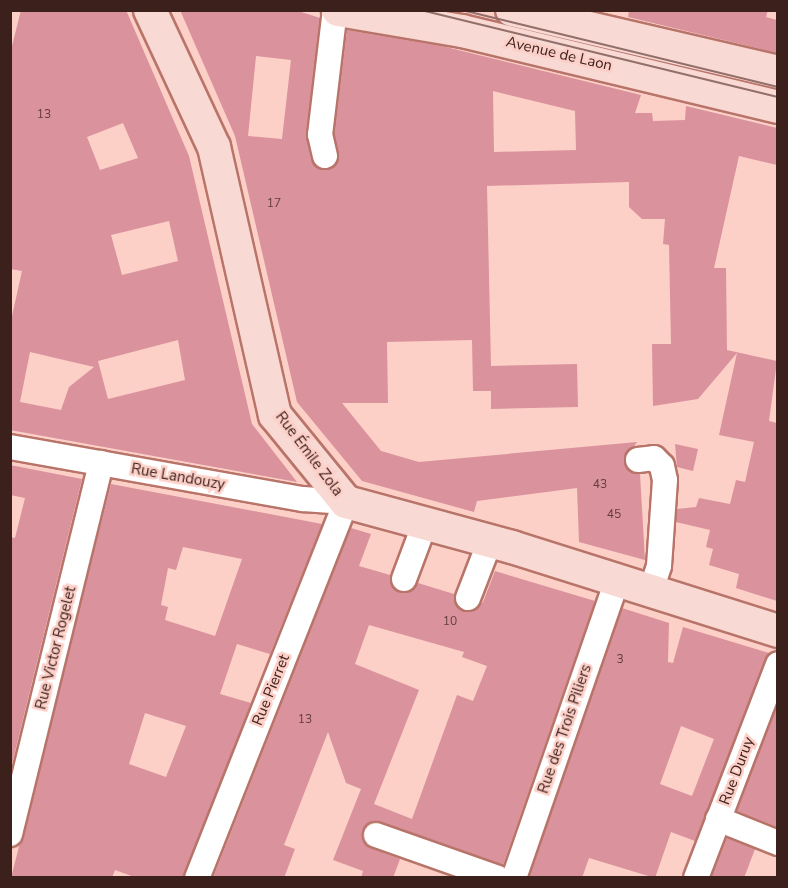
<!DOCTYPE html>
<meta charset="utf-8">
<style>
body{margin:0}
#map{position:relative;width:788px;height:888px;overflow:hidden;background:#fccfc7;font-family:"Nunito Sans",sans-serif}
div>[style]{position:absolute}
.building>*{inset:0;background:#da929d}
.roads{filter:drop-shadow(2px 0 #b87469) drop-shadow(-2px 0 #b87469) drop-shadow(0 2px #b87469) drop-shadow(0 -2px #b87469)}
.minor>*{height:24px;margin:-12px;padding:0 12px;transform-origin:12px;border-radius:12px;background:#fff}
.major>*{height:32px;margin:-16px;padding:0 16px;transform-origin:16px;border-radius:16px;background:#f9d9d4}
.tram>*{height:1.5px;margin:-0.75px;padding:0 0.75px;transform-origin:0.75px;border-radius:0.75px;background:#936f6a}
span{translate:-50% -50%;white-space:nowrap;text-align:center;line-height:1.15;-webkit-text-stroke:5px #fccfc7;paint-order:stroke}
.number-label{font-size:12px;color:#643c3c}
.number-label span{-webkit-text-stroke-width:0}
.street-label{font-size:15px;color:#3c201c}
.frame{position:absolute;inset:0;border:12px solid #3c201c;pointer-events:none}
</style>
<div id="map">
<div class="building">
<i style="clip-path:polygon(evenodd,21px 10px,126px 10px,189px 156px,252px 424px,297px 482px,10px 430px,10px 325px,22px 271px,10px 269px,10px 54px,21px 10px,123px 123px,138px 158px,100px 170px,87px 137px,123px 123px,21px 10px,169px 221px,178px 261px,122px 275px,111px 235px,169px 221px,21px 10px,178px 340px,185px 380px,108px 399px,98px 361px,178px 340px,21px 10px,30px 352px,94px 367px,69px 387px,61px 410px,20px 402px,30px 352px)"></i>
<i style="clip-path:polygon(evenodd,180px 10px,295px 10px,320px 18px,306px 134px,311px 160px,322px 170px,334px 167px,339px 159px,334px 134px,347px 30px,442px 46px,641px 95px,635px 113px,652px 113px,653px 121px,685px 120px,686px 106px,777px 128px,777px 165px,739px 156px,714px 268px,726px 268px,727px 350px,777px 361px,769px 421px,777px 423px,777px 601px,736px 588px,739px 574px,709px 565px,713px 549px,706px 547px,710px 530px,676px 522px,677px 509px,696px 507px,699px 498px,730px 504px,736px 480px,745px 482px,754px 442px,719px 435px,737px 353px,698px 399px,653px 406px,652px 344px,671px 344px,669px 245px,663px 244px,665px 219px,642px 219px,629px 207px,629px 182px,487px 186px,491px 366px,577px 364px,578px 407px,491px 409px,491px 391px,473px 391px,472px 340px,387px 342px,388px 403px,342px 403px,381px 451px,419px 462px,637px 442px,624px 461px,627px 469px,640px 474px,645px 560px,579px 542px,577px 488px,477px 501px,474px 512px,362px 481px,297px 402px,235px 136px,180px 10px,256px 56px,291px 60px,282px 139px,248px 136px,256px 56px,180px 10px,493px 91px,575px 111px,576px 150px,494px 152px,493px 91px)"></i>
<i style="clip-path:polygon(629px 10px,768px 10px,766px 17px,777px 20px,777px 53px,628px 17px)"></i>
<i style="clip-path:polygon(675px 444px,698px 449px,693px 471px,677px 467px)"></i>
<i style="clip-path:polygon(10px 465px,82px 479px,10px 772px,10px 537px,15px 538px,25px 498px,10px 495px)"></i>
<i style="clip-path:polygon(evenodd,111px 484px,322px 524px,270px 654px,237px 644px,220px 694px,251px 703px,183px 878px,137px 878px,115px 870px,112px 878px,11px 878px,111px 484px,183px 547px,242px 559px,215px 636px,165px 620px,168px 607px,161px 605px,168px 568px,176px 570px,183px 547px,111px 484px,145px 713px,186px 726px,166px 777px,129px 764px,145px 713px)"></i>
<i style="clip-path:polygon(evenodd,351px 528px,371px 534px,359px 566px,390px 575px,393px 588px,400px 592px,413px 590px,418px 583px,454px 594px,457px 607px,471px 612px,483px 602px,495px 571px,595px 601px,503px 865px,374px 821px,366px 825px,362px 838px,371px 848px,400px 859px,393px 878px,361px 878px,363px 871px,333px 860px,361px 789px,346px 783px,328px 732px,284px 845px,295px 849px,284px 878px,213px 878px,351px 528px,369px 625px,464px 652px,462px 657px,487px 666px,473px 701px,457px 695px,412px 819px,374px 804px,419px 690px,355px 664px,369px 625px)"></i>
<i style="clip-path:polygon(evenodd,622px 608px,669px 623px,668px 662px,673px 663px,683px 627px,769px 653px,695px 841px,671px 832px,655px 878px,589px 858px,582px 878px,529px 878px,622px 608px,681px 726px,714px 739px,692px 796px,660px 784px,681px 726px)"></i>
<i style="clip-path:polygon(777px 705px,777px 827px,737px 811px)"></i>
<i style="clip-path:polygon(727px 838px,755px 849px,744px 878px,711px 878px)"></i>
</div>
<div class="roads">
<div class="minor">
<i style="left:325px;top:156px;width:22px;rotate:-103deg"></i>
<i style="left:320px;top:135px;width:126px;rotate:-83.2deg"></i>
<i style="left:10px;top:447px;width:298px;rotate:10.1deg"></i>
<i style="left:303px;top:499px;width:43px;rotate:4deg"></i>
<i style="left:346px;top:502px;width:404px;rotate:111.6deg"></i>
<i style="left:638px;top:460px;width:16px;rotate:-7deg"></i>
<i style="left:654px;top:458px;width:11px;rotate:45deg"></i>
<i style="left:662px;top:466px;width:14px;rotate:78deg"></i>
<i style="left:665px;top:480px;width:86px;rotate:94deg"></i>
<i style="left:659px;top:566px;width:26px;rotate:108deg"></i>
<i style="left:404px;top:579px;width:60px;rotate:-69.4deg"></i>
<i style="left:468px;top:598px;width:61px;rotate:-68.9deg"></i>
<i style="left:718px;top:819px;width:65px;rotate:21.8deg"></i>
<i style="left:10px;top:834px;width:382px;rotate:-76.2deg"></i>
<i style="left:376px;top:835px;width:129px;rotate:19.4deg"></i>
<i style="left:514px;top:878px;width:315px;rotate:-70.9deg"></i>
<i style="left:696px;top:878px;width:229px;rotate:-69deg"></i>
</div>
<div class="major">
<i style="left:150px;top:10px;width:151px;rotate:65deg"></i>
<i style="left:214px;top:147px;width:275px;rotate:77.2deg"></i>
<i style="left:275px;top:415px;width:112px;rotate:50.8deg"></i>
<i style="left:346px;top:502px;width:172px;rotate:15.2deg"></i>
<i style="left:512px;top:547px;width:279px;rotate:17.5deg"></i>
<i style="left:338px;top:10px;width:126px;rotate:9.6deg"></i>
<i style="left:462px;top:31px;width:325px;rotate:13.5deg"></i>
<i style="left:512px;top:10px;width:273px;rotate:13.1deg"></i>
</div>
</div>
<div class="tram">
<i style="left:421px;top:10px;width:367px;rotate:13.7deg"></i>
<i style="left:462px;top:10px;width:325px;rotate:13.7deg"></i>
</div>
<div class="number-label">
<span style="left:44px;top:115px">13</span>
<span style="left:274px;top:204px">17</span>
<span style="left:600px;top:485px">43</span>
<span style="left:614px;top:515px">45</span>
<span style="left:450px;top:622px">10</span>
<span style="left:620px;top:660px">3</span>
<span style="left:305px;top:720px">13</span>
</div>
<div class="street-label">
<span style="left:559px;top:54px;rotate:13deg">Avenue de Laon</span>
<span style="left:309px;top:454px;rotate:53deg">Rue Émile Zola</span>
<span style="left:178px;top:477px;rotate:10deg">Rue Landouzy</span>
<span style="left:56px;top:648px;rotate:-76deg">Rue Victor Rogelet</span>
<span style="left:271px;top:690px;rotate:-68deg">Rue Pierret</span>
<span style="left:565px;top:729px;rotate:-71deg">Rue des Trois Piliers</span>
<span style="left:737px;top:771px;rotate:-69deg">Rue Duruy</span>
</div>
<div class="frame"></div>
</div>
